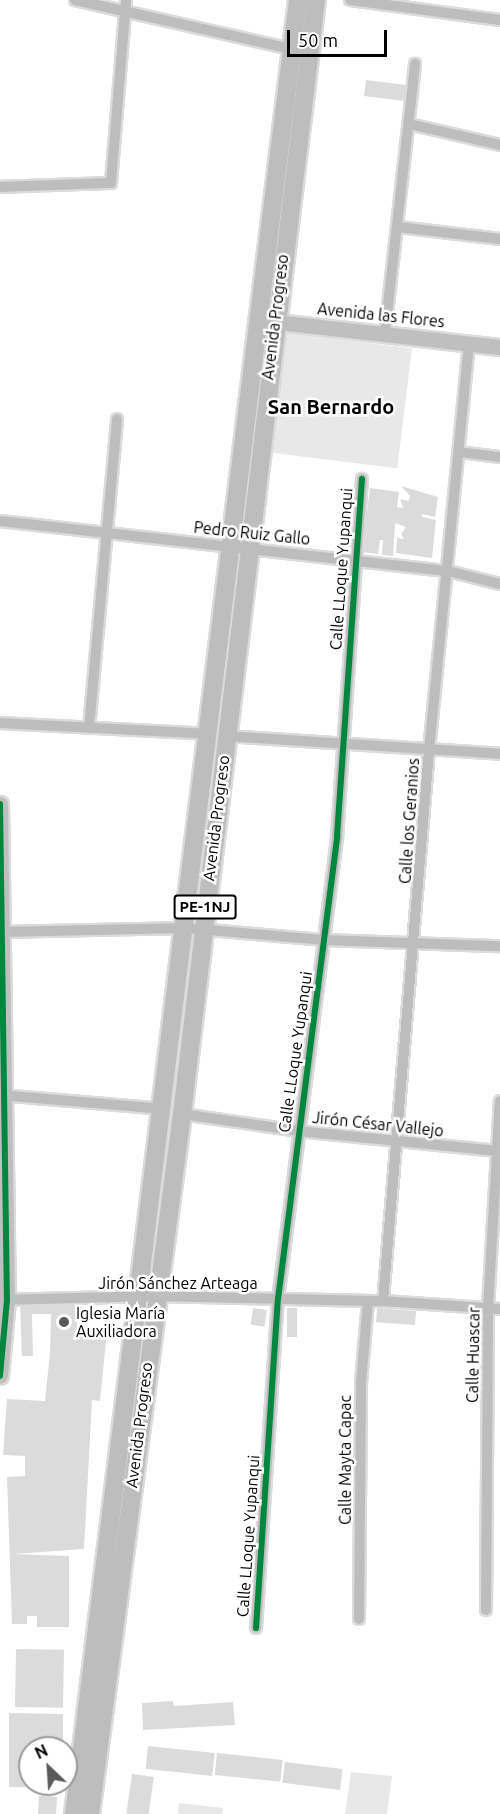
<!DOCTYPE html>
<meta charset="utf-8">
<style>
body{margin:0}
#map{position:relative;width:500px;height:1814px;overflow:hidden;background:#fff;font-family:Ubuntu,sans-serif}
div>[style]{position:absolute}
.green>*{inset:0;background:#e8e8e8;transform-origin:0 0}
.building>*{inset:0;background:#dbdbdb;transform-origin:0 0}
.roads{filter:drop-shadow(2px 0 #dbdbdb) drop-shadow(-2px 0 #dbdbdb) drop-shadow(0 2px #dbdbdb) drop-shadow(0 -2px #dbdbdb)}
.street>*{height:10px;margin:-5px;padding:0 5px;transform-origin:5px;border-radius:5px;background:#bdbdbd}
.secondary>*{height:15px;margin:-7.5px;padding:0 7.5px;transform-origin:7.5px;border-radius:7.5px;background:#bfbfbf}
.primary>*{height:18px;margin:-9px;padding:0 9px;transform-origin:9px;border-radius:9px;background:#bdbdbd}
.cycleway>*{height:6px;margin:-3px;padding:0 3px;transform-origin:3px;border-radius:3px;background:#00873e}
.dots>*{width:16px;height:16px;translate:-50% -50%;box-sizing:border-box;border:3px solid #fff;border-radius:50%}
span{translate:-50% -50%;white-space:nowrap;text-align:center;line-height:1.15;-webkit-text-stroke:5px #fff;paint-order:stroke}
.shield-label span{padding:2px 4px;background:#fff;border:2px solid;border-radius:4px;-webkit-text-stroke-width:0}
.shield-label{font-size:15px;color:#000;font-weight:700}
.street-label{font-size:16px;color:#000}
.poi-label{font-size:16px;color:#000}
.left{translate:0 -50%;text-align:left}
.quarter-label{font-size:20px;color:#000;font-weight:700}
.north{position:absolute;left:18px;top:1736px;width:60px;height:60px;box-sizing:border-box;background:#fff;border:2px solid #999;border-radius:50%;rotate:335deg;font-size:16px;font-weight:700;line-height:24px;text-align:center;color:#000}
.north::after{content:'';display:block;margin:auto;width:21px;height:27px;background:#595959;clip-path:polygon(50% 0,100% 100%,50% 72%,0 100%)}
.scale{position:absolute;left:287px;top:30px;width:100px;height:27px;box-sizing:border-box;border:3px solid #000;border-top:0;padding-left:8px;font-size:18px;line-height:21px;white-space:nowrap;color:#000;-webkit-text-stroke:4px #fff;paint-order:stroke}
</style>
<div id="map">
<div class="green">
<i style="left:280px;top:332px;width:133px;height:121px;rotate:7deg"></i>
<i style="clip-path:polygon(351px 1772px,392px 1776px,387px 1814px,345px 1814px)"></i>
<i style="clip-path:polygon(179px 1803px,223px 1808px,222px 1814px,178px 1814px)"></i>
</div>
<div class="building">
<i style="left:366px;top:80px;width:41px;height:16px;rotate:7deg"></i>
<i style="clip-path:polygon(401px 486px,438px 497px,435px 517px,422px 514px,422px 517px,436px 520px,432px 558px,396px 553px,397px 538px,404px 539px,401px 534px,406px 527px,395px 523px,393px 556px,382px 555px,383px 540px,380px 540px,378px 554px,362px 552px,370px 488px,399px 492px,397px 507px,403px 508px,400px 499px,409px 501px,410px 496px)"></i>
<i style="clip-path:polygon(77px 1304px,77px 1330px,107px 1331px,100px 1401px,92px 1400px,84px 1549px,14px 1554px,69px 1556px,69px 1627px,37px 1627px,37px 1616px,27px 1616px,27px 1624px,12px 1624px,7px 1477px,25px 1476px,25px 1456px,3px 1455px,7px 1399px,45px 1401px,50px 1353px,51px 1314px,32px 1314px,33px 1356px,22px 1356px,20px 1305px)"></i>
<i style="left:253px;top:1308px;width:14px;height:17px;rotate:8deg"></i>
<i style="left:287px;top:1308px;width:10px;height:29px"></i>
<i style="left:416px;top:1311px;width:14px;height:39px;rotate:94deg"></i>
<i style="left:16px;top:1649px;width:48px;height:58px;rotate:1deg"></i>
<i style="clip-path:polygon(173px 1701px,174px 1706px,233px 1702px,235px 1725px,143px 1730px,142px 1703px)"></i>
<i style="clip-path:polygon(9px 1713px,63px 1714px,63px 1748px,30px 1748px,30px 1784px,62px 1784px,62px 1788px,9px 1787px)"></i>
<i style="left:148px;top:1746px;width:67px;height:23px;rotate:6deg"></i>
<i style="left:217px;top:1753px;width:66px;height:22px;rotate:6deg"></i>
<i style="left:285px;top:1762px;width:58px;height:21px;rotate:7deg"></i>
<i style="left:132px;top:1774px;width:22px;height:40px;rotate:8deg"></i>
<i style="left:39px;top:1796px;width:18px;height:18px;rotate:3deg"></i>
</div>
<div class="roads">
<div class="street">
<i style="left:75px;top:0;width:221px;rotate:12.8deg"></i>
<i style="left:350px;top:0;width:151px;rotate:7.6deg"></i>
<i style="left:409px;top:124px;width:93px;rotate:13deg"></i>
<i style="left:0;top:187px;width:111px;rotate:-2.1deg"></i>
<i style="left:111px;top:183px;width:184px;rotate:-85.3deg"></i>
<i style="left:398px;top:227px;width:103px;rotate:6.7deg"></i>
<i style="left:385px;top:332px;width:270px;rotate:-83.6deg"></i>
<i style="left:459px;top:452px;width:41px;rotate:7deg"></i>
<i style="left:0;top:521px;width:451px;rotate:6.4deg"></i>
<i style="left:448px;top:571px;width:54px;rotate:14deg"></i>
<i style="left:0;top:723px;width:207px;rotate:3deg"></i>
<i style="left:89px;top:728px;width:310px;rotate:-84.8deg"></i>
<i style="left:225px;top:736px;width:276px;rotate:3.7deg"></i>
<i style="left:0;top:932px;width:186px;rotate:-1.2deg"></i>
<i style="left:186px;top:928px;width:139px;rotate:5deg"></i>
<i style="left:324px;top:940px;width:176px;rotate:2deg"></i>
<i style="left:0;top:1095px;width:165px;rotate:4.9deg"></i>
<i style="left:182px;top:1114px;width:117px;rotate:8.3deg"></i>
<i style="left:298px;top:1131px;width:203px;rotate:5.7deg"></i>
<i style="left:0;top:1300px;width:155px;rotate:-1.5deg"></i>
<i style="left:155px;top:1296px;width:228px;rotate:1.3deg"></i>
<i style="left:383px;top:1301px;width:117px;rotate:3.9deg"></i>
<i style="left:383px;top:1301px;width:552px;rotate:-85.22deg"></i>
<i style="left:429px;top:751px;width:410px;rotate:-84.4deg"></i>
<i style="left:486px;top:1610px;width:302px;rotate:-89.6deg"></i>
<i style="left:488px;top:1308px;width:207px;rotate:-86.7deg"></i>
<i style="left:359px;top:1619px;width:236px;rotate:-89.5deg"></i>
<i style="left:361px;top:1383px;width:82px;rotate:-85.1deg"></i>
<i style="left:256px;top:1628px;width:330px;rotate:-86.2deg"></i>
<i style="left:278px;top:1299px;width:467px;rotate:-82.7deg"></i>
<i style="left:337px;top:836px;width:358px;rotate:-86deg"></i>
</div>
<div class="secondary">
<i style="left:259px;top:320px;width:243px;rotate:6.4deg"></i>
<i style="left:0;top:804px;width:496px;rotate:89.2deg"></i>
<i style="left:7px;top:1300px;width:76px;rotate:95.3deg"></i>
</div>
<div class="primary">
<i style="left:74px;top:1814px;width:1828px;rotate:-82.96deg"></i>
<i style="left:90px;top:1814px;width:706px;rotate:-82.51deg"></i>
<i style="left:182px;top:1114px;width:1122px;rotate:-83.14deg"></i>
</div>
</div>
<div class="cycleway">
<i style="left:0;top:804px;width:496px;rotate:89.2deg"></i>
<i style="left:7px;top:1300px;width:76px;rotate:95.3deg"></i>
<i style="left:256px;top:1628px;width:330px;rotate:-86.2deg"></i>
<i style="left:278px;top:1299px;width:467px;rotate:-82.7deg"></i>
<i style="left:337px;top:836px;width:358px;rotate:-86deg"></i>
</div>
<div class="dots">
<i style="left:64px;top:1322px;background:#595959"></i>
</div>
<div class="shield-label">
<span style="left:205px;top:907px">PE-1NJ</span>
</div>
<div class="street-label">
<span style="left:381px;top:315px;rotate:6deg">Avenida las Flores</span>
<span style="left:275px;top:317px;rotate:-83deg">Avenida Progreso</span>
<span style="left:252px;top:533px;rotate:6deg">Pedro Ruiz Gallo</span>
<span style="left:341px;top:569px;rotate:-86deg">Calle LLoque Yupanqui</span>
<span style="left:216px;top:818px;rotate:-83deg">Avenida Progreso</span>
<span style="left:409px;top:821px;rotate:-86deg">Calle los Geranios</span>
<span style="left:295px;top:1052px;rotate:-82deg">Calle LLoque Yupanqui</span>
<span style="left:378px;top:1124px;rotate:6deg">Jirón César Vallejo</span>
<span style="left:178px;top:1283px">Jirón Sánchez Arteaga</span>
<span style="left:473px;top:1355px;rotate:-89deg">Calle Huascar</span>
<span style="left:139px;top:1425px;rotate:-83deg">Avenida Progreso</span>
<span style="left:345px;top:1460px;rotate:-90deg">Calle Mayta Capac</span>
<span style="left:248px;top:1536px;rotate:-86deg">Calle LLoque Yupanqui</span>
</div>
<div class="poi-label">
<span class="left" style="left:76px;top:1322px">Iglesia María<br>Auxiliadora</span>
</div>
<div class="quarter-label">
<span style="left:331px;top:406px">San Bernardo</span>
</div>
<div class="north">N</div>
<div class="scale">50 m</div>
</div>
